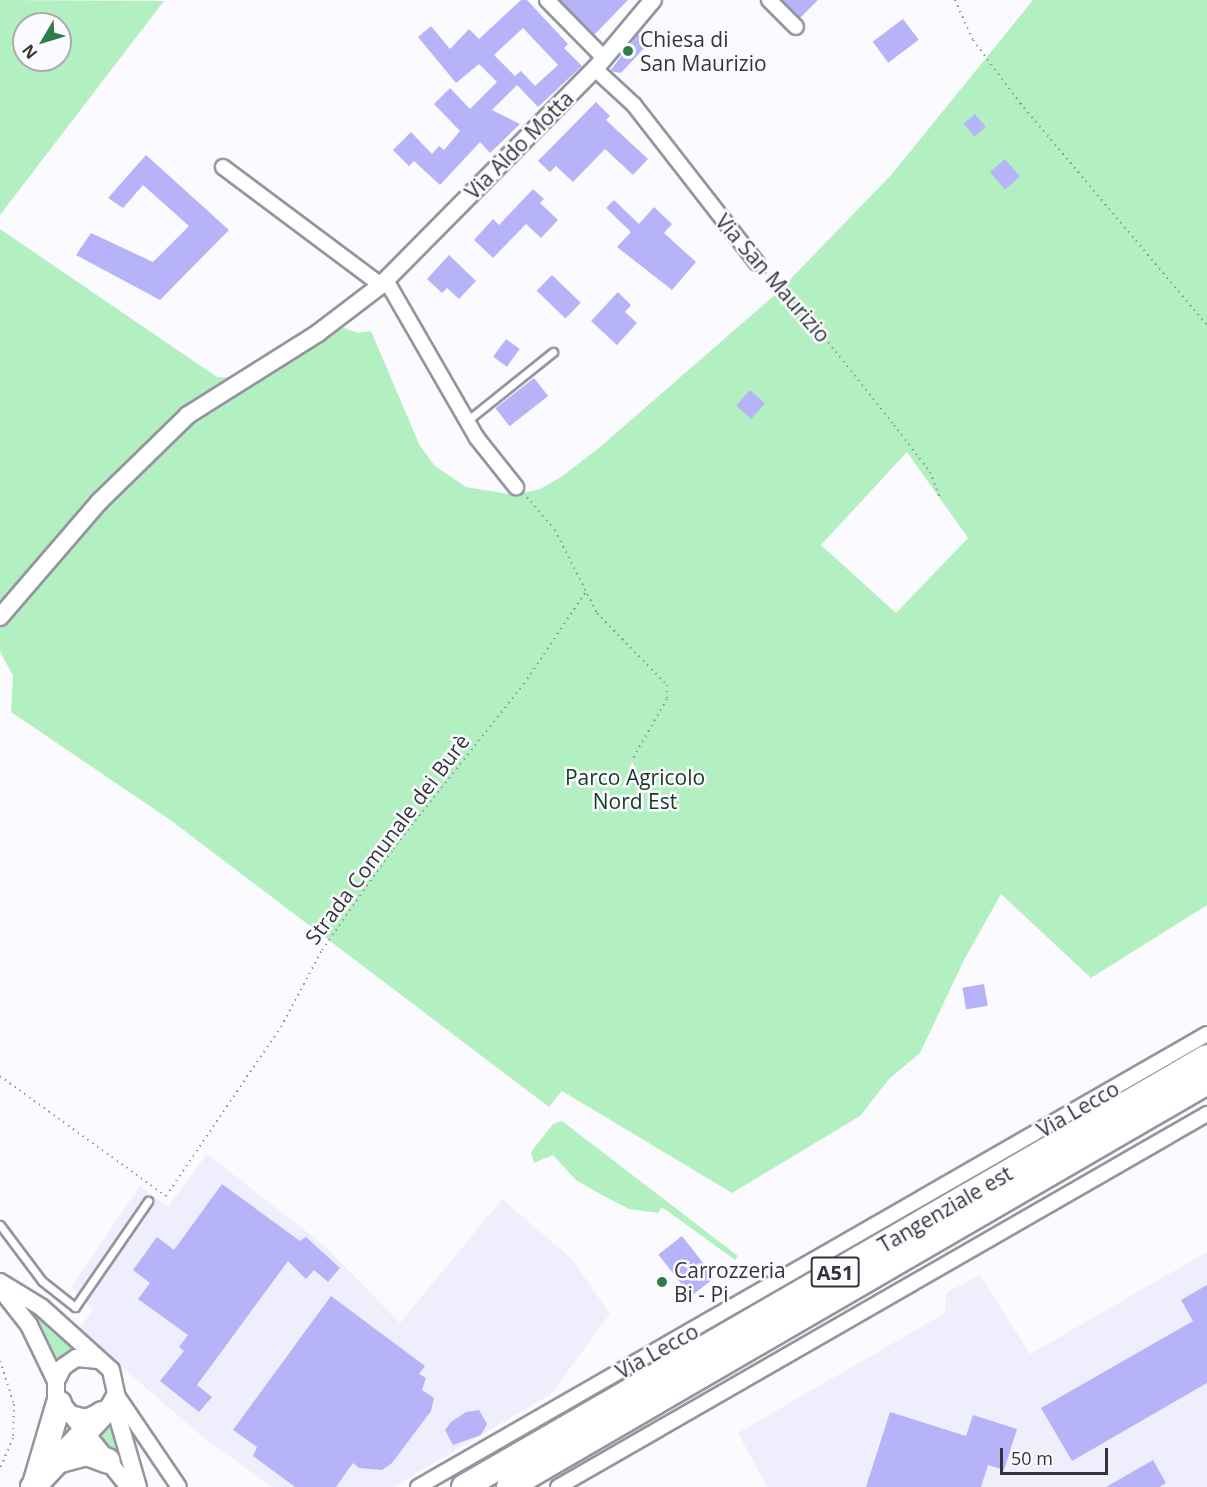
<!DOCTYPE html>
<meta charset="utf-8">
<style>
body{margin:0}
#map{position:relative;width:1207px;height:1487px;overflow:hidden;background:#fbfbff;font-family:"Open Sans",sans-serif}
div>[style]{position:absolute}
.built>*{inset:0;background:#efeefd}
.green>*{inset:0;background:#b2f0c1}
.building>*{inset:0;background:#b7b3f8;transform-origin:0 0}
.path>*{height:2px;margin-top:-1px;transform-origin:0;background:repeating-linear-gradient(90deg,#949498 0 1.5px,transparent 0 6px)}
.roads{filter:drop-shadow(2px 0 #95959f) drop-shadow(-2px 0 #95959f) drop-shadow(0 2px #95959f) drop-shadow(0 -2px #95959f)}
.service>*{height:7px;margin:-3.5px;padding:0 3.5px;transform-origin:3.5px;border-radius:3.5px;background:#fff}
.minor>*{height:14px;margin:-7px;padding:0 7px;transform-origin:7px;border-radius:7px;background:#fff}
.tertiary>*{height:16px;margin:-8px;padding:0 8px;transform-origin:8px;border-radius:8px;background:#fff}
.motorway>*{height:24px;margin:-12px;padding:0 12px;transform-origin:12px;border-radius:12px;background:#fff}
.dots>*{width:16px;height:16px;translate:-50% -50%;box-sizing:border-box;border:3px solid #fbfbff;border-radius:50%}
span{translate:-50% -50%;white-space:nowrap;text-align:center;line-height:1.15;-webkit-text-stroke:5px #fbfbff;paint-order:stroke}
.shield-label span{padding:2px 4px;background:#fbfbff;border:2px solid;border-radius:4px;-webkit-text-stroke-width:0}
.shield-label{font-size:20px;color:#353539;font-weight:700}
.poi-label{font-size:21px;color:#353539}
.left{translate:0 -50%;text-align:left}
.street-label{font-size:21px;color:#353539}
.park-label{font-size:21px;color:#173a22}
.north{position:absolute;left:12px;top:12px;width:60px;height:60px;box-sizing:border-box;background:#fbfbff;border:2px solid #acacb0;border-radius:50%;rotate:232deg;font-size:16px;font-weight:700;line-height:24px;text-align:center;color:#353539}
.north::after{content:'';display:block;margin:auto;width:21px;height:27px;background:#327c4a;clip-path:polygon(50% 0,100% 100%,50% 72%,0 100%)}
.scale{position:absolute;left:1000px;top:1448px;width:108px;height:27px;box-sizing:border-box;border:3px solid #353539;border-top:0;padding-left:8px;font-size:18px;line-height:21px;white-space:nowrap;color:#353539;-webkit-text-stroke:4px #fbfbff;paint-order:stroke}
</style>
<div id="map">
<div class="built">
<i style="clip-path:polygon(207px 1154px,325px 1246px,400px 1323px,502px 1199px,572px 1259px,610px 1314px,551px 1394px,393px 1487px,272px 1487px,203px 1437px,79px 1330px,93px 1309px,71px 1287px,140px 1186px,168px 1207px)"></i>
<i style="clip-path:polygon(1207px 1252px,1207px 1487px,767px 1487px,738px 1433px,945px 1313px,946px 1293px,980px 1275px,1030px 1354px)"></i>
</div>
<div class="green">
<i style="clip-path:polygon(evenodd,0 0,164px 1px,0 215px,0 0,24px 24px,60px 24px,60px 60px,24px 60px,24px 24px)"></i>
<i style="clip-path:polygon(evenodd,1033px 0,1207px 0,1207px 905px,1091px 978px,1001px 894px,964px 960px,920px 1053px,889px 1079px,860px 1116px,732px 1193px,562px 1091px,549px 1107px,169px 819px,11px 712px,13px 676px,0 651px,0 229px,217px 377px,234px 378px,339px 326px,358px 333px,371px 331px,420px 446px,435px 466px,466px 487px,515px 495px,540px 489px,561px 477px,599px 448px,778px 292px,892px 174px,1033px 0,907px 452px,968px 538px,896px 613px,821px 545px,907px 452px)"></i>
<i style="clip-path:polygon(562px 1121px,738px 1256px,735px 1260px,662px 1207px,658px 1213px,629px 1209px,602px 1195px,576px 1180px,553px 1155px,534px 1163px,531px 1152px,553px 1124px)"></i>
<i style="clip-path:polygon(33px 1309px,76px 1345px,75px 1350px,57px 1359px)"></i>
<i style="clip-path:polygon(111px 1419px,118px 1451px,129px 1479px,96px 1434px)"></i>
</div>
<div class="building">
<i style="clip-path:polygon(evenodd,521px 0,527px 0,568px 44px,564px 48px,582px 66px,538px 107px,517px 85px,492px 110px,520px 124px,490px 153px,480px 142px,440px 185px,414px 161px,409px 166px,393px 150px,411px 132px,432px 154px,439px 146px,444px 150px,460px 131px,434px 104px,450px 88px,470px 109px,497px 82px,479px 64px,456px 83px,418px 37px,431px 26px,450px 49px,469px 29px,479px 39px,521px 0,523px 28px,558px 65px,535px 86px,521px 71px,515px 76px,494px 55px,523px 28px)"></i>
<i style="clip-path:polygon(560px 0,628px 0,594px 35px)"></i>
<i style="clip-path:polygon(782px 0,818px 0,800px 18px)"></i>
<i style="left:903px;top:19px;width:26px;height:38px;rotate:53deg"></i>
<i style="clip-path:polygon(638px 34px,648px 44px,621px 73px,610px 71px)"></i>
<i style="clip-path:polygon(596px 102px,610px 116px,606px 120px,648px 159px,633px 175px,605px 149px,573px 182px,556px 166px,550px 172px,538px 161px)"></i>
<i style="left:975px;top:114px;width:17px;height:15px;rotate:50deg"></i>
<i style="clip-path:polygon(146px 155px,229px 230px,160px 300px,76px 255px,91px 233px,153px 262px,189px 226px,143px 185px,123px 208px,108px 198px)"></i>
<i style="left:1005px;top:159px;width:23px;height:20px;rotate:49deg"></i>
<i style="clip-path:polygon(533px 189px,544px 199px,540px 203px,558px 220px,541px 238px,526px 224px,493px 258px,474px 240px,493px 219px,499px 225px)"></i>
<i style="clip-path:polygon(614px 200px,639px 224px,654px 207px,672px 224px,664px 233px,696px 262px,672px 290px,617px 247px,631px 232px,606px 208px)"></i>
<i style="clip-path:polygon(449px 255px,476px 281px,459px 299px,447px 288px,442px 293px,427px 279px)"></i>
<i style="left:552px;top:275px;width:40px;height:22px;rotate:44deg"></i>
<i style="clip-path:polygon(618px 292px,631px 305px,625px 312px,637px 323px,617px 345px,591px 321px)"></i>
<i style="left:506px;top:339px;width:17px;height:22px;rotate:36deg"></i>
<i style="left:534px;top:378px;width:23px;height:49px;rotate:52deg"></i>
<i style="left:750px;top:390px;width:20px;height:21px;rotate:41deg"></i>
<i style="left:984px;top:984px;width:22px;height:22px;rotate:80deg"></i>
<i style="clip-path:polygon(222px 1184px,300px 1241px,306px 1237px,340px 1268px,328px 1282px,314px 1270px,306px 1279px,288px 1261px,197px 1385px,212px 1397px,199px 1412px,160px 1381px,184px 1351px,179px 1347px,188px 1335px,138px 1299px,150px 1283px,133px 1270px,157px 1237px,174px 1250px)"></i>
<i style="left:682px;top:1236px;width:53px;height:30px;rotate:52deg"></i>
<i style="clip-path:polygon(1207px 1285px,1207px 1383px,1072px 1461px,1041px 1408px,1193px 1321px,1181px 1300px)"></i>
<i style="clip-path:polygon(331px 1296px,425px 1366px,419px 1374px,426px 1378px,422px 1390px,434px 1398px,431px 1411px,392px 1463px,382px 1470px,359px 1468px,353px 1463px,336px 1487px,295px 1487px,253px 1456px,257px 1447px,233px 1430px)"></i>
<i style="clip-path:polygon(479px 1410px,487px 1424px,481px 1435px,453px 1445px,445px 1430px,451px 1422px,466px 1412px)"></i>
<i style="clip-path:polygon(890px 1412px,966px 1436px,973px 1415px,1017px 1429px,1004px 1470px,988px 1465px,981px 1487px,866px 1487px)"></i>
<i style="clip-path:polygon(1153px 1460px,1166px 1483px,1159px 1487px,1106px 1487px)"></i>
</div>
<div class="path">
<i style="left:955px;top:0;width:44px;rotate:65.8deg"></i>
<i style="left:973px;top:40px;width:79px;rotate:53.3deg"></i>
<i style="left:1020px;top:103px;width:290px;rotate:49.9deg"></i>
<i style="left:765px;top:272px;width:59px;rotate:45.7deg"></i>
<i style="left:806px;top:314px;width:142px;rotate:51.6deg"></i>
<i style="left:894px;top:425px;width:59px;rotate:52.5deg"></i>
<i style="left:930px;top:472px;width:26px;rotate:69deg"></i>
<i style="left:527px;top:497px;width:43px;rotate:49.7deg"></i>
<i style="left:555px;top:530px;width:93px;rotate:63.2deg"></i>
<i style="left:597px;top:613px;width:100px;rotate:45.8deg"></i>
<i style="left:667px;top:685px;width:14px;rotate:90deg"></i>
<i style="left:667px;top:699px;width:68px;rotate:120deg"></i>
<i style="left:0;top:1076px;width:205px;rotate:35.9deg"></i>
<i style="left:166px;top:1196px;width:204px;rotate:-55.8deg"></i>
<i style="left:281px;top:1027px;width:87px;rotate:-62deg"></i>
<i style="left:322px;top:950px;width:123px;rotate:-54.9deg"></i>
<i style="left:393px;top:849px;width:211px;rotate:-51.6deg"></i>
<i style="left:524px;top:684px;width:110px;rotate:-56.2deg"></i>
<i style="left:0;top:1361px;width:45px;rotate:72deg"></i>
<i style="left:14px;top:1404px;width:34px;rotate:92deg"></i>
<i style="left:13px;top:1438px;width:34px;rotate:113deg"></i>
</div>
<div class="roads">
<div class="service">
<i style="left:468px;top:420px;width:109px;rotate:-38.7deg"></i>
<i style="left:0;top:1225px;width:70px;rotate:53.1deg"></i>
<i style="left:42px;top:1281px;width:42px;rotate:38.2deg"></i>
<i style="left:75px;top:1307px;width:129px;rotate:-55.4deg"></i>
</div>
<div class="minor">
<i style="left:547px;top:0;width:78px;rotate:45.5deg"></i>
<i style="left:769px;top:0;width:38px;rotate:45deg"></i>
<i style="left:595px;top:69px;width:53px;rotate:42.7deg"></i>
<i style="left:634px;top:105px;width:200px;rotate:52.1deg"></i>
<i style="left:223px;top:167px;width:197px;rotate:36.8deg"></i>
<i style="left:386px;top:280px;width:182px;rotate:60.1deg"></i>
<i style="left:477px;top:438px;width:63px;rotate:51.5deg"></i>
<i style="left:116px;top:1394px;width:112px;rotate:55.9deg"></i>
<i style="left:418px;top:1487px;width:910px;rotate:-29.86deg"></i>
<i style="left:558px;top:1487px;width:749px;rotate:-29.89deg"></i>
</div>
<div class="tertiary">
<i style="left:0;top:617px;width:152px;rotate:-49.3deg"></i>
<i style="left:99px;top:502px;width:124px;rotate:-44.3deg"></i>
<i style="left:188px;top:415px;width:154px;rotate:-32.2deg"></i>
<i style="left:318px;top:333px;width:79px;rotate:-37.3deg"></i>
<i style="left:381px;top:285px;width:304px;rotate:-45.3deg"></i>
<i style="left:595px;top:69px;width:90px;rotate:-50deg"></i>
<i style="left:0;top:1282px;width:48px;rotate:31.4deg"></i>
<i style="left:41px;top:1307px;width:94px;rotate:42deg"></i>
<i style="left:111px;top:1370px;width:25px;rotate:78deg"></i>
<i style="left:116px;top:1394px;width:16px;rotate:120deg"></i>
<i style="left:108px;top:1408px;width:24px;rotate:156deg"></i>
<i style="left:86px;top:1418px;width:16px;rotate:-165deg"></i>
<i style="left:0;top:1288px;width:47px;rotate:51.9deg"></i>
<i style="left:29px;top:1325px;width:62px;rotate:64.3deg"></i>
<i style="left:98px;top:1360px;width:22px;rotate:-175deg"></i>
<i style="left:76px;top:1358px;width:16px;rotate:145deg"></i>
<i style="left:63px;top:1367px;width:16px;rotate:117deg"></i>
<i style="left:56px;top:1381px;width:15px;rotate:90deg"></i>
<i style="left:56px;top:1396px;width:117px;rotate:51.3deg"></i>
<i style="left:113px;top:1401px;width:90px;rotate:73.8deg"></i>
</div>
<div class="motorway">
<i style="left:61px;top:1460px;width:27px;rotate:-15deg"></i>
<i style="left:87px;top:1453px;width:22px;rotate:21deg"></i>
<i style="left:36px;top:1481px;width:81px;rotate:-73.6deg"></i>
<i style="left:33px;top:1487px;width:100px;rotate:-46.6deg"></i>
<i style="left:464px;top:1487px;width:858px;rotate:-30.06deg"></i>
<i style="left:509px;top:1487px;width:807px;rotate:-30.12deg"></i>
</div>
</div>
<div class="dots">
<i style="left:628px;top:51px;background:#327c4a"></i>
<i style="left:662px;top:1282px;background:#327c4a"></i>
</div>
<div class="shield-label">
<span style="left:835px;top:1272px">A51</span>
</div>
<div class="poi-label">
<span class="left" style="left:640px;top:51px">Chiesa di<br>San Maurizio</span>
<span class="left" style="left:674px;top:1282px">Carrozzeria<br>Bi - Pi</span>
</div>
<div class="street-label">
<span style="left:519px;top:145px;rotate:-45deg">Via Aldo Motta</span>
<span style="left:773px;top:278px;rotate:49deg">Via San Maurizio</span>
<span style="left:387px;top:839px;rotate:-53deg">Strada Comunale dei Burè</span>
<span style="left:1078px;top:1109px;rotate:-30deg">Via Lecco</span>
<span style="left:945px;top:1209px;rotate:-30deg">Tangenziale est</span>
<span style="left:657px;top:1351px;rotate:-29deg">Via Lecco</span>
</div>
<div class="park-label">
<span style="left:635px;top:789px">Parco Agricolo<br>Nord Est</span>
</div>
<div class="north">N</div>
<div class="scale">50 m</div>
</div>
